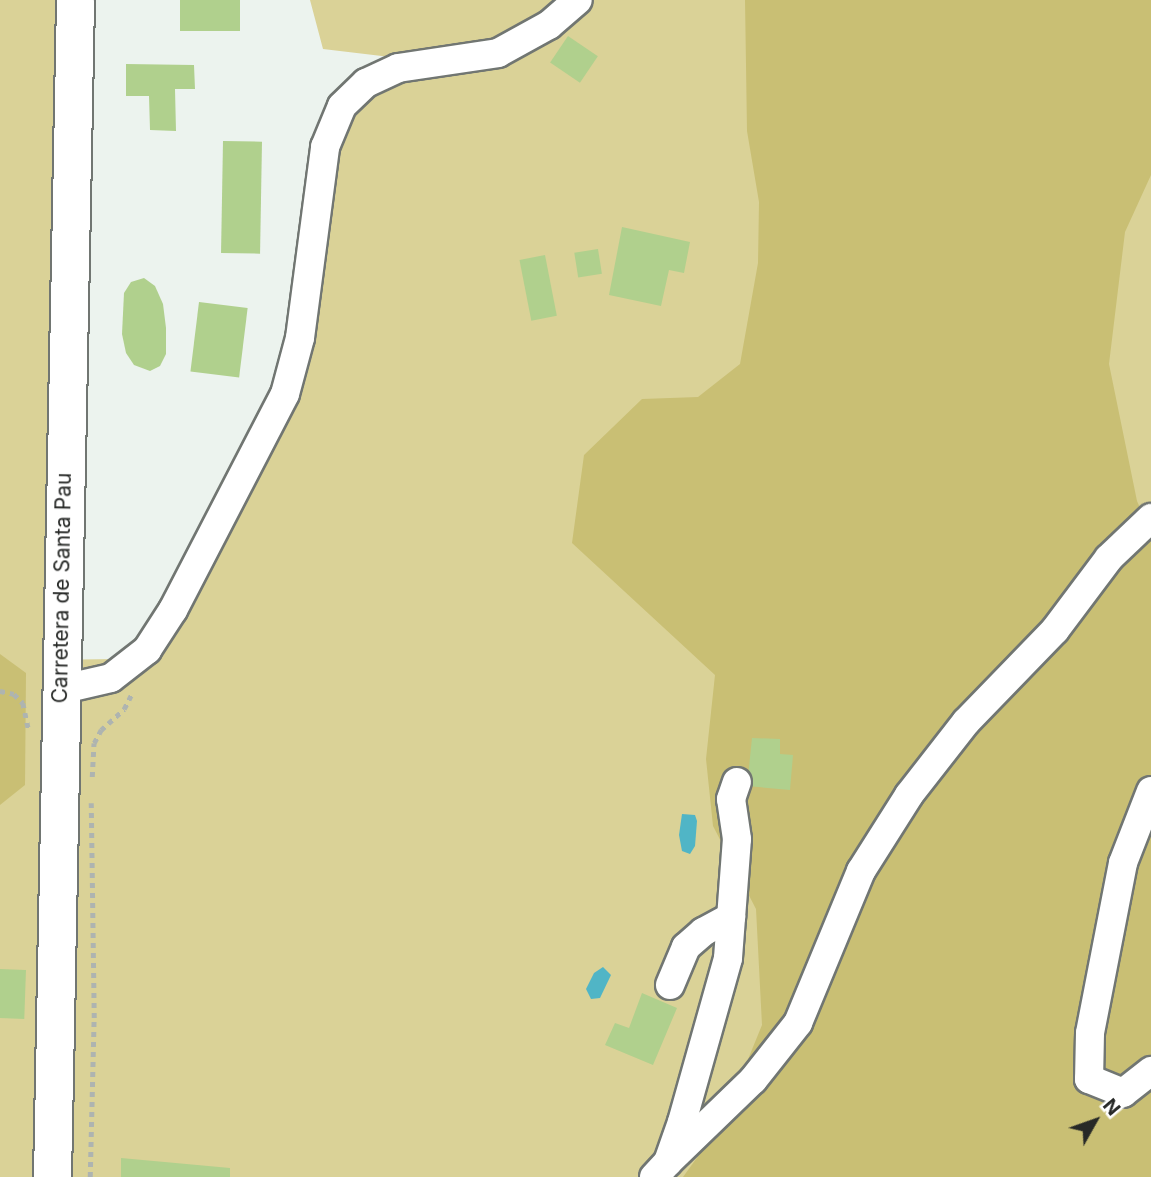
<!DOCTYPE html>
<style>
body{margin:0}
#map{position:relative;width:1151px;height:1177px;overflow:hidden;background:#ecf3ee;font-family:Inter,sans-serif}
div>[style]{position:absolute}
.green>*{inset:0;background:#dad297}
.forest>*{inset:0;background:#c9bf74}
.water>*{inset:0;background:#50b5c6}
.building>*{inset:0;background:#b0d08d;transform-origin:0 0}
.path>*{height:4.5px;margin-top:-2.25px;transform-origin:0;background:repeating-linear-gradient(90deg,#aeb4b0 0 5px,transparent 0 10px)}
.roads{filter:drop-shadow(2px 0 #717672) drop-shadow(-2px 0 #717672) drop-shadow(0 2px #717672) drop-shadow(0 -2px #717672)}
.minor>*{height:28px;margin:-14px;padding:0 14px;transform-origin:14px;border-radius:14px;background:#fff}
.major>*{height:37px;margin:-18.5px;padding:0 18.5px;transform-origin:18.5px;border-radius:18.5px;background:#fff}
span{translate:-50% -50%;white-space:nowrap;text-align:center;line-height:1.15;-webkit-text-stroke:5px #fff;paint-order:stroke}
.street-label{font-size:21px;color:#272927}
.north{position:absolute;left:1060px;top:1086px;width:70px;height:70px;-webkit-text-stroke:5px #fff;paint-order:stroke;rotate:50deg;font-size:19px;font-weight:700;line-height:28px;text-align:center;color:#272927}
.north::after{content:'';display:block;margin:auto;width:24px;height:32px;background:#272927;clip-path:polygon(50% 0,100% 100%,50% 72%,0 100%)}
</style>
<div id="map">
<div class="green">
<i style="clip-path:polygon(0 0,56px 0,44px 660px,116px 659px,155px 620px,279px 376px,323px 121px,407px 59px,323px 49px,310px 0,1151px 0,1151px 1177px,0 1177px)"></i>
</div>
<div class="forest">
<i style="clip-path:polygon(745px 0,1151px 0,1151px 175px,1125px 232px,1109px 364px,1137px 501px,1151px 533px,1151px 1177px,683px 1177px,722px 1123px,762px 1025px,756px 909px,713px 826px,706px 759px,715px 675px,572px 543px,584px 455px,642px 399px,698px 397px,740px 364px,758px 263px,759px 202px,747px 131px)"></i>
<i style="clip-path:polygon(0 654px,26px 673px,25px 785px,0 805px)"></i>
</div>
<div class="water">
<i style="clip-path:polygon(682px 814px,695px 815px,697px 821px,695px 846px,690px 854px,682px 851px,679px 835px)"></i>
<i style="clip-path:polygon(603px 967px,611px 975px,600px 998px,591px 999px,586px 989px,594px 973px)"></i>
</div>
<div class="building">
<i style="left:180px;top:0;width:60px;height:31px"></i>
<i style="left:568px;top:36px;width:36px;height:32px;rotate:34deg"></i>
<i style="clip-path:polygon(126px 64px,194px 65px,195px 89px,175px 89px,176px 131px,150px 130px,149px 96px,126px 96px)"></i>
<i style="left:223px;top:141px;width:39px;height:112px;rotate:1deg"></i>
<i style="clip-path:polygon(622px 227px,690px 242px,684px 273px,669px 270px,661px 306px,609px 295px)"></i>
<i style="left:598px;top:249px;width:25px;height:24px;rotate:81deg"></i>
<i style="left:545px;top:255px;width:62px;height:26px;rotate:79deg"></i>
<i style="clip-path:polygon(144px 278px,155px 286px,163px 304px,166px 328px,166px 354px,160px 366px,150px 371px,134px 365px,126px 353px,122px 334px,124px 293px,131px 282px)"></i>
<i style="left:199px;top:302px;width:49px;height:70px;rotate:7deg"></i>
<i style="clip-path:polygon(752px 738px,780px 739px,780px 754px,793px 755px,790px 790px,747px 786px)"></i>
<i style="left:0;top:969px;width:26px;height:49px;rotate:2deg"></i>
<i style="clip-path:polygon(642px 993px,677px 1008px,653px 1065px,605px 1045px,615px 1023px,629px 1028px)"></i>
<i style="clip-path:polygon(121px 1158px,230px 1168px,230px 1177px,121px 1177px)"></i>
</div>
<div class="path">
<i style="left:0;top:691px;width:14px;rotate:12deg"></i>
<i style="left:14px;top:694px;width:13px;rotate:45deg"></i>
<i style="left:23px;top:703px;width:29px;rotate:78deg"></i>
<i style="left:92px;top:777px;width:34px;rotate:-87deg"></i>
<i style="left:94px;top:743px;width:15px;rotate:-62deg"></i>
<i style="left:101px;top:730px;width:31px;rotate:-42deg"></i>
<i style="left:124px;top:709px;width:16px;rotate:-63deg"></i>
<i style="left:90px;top:1177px;width:159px;rotate:-88.6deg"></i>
<i style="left:94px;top:1018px;width:215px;rotate:-90.8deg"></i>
</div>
<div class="roads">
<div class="minor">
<i style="left:59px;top:690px;width:53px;rotate:-13deg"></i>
<i style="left:111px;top:678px;width:46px;rotate:-37.9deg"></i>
<i style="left:147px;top:650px;width:48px;rotate:-57deg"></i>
<i style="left:173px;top:610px;width:243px;rotate:-62.6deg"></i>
<i style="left:285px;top:394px;width:58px;rotate:-75deg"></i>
<i style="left:300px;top:338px;width:193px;rotate:-82.5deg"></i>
<i style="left:325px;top:147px;width:44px;rotate:-67.5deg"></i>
<i style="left:342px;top:106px;width:33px;rotate:-44deg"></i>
<i style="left:366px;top:83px;width:35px;rotate:-25deg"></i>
<i style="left:398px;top:68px;width:101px;rotate:-8.5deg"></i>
<i style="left:498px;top:53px;width:58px;rotate:-28.8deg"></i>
<i style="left:549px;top:25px;width:38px;rotate:-41deg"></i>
<i style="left:1151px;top:791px;width:77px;rotate:111.3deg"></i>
<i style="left:1123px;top:863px;width:173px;rotate:101deg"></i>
<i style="left:1090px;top:1033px;width:46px;rotate:91.2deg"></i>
<i style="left:1089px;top:1079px;width:37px;rotate:22deg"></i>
<i style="left:1123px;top:1093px;width:36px;rotate:-38deg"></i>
<i style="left:670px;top:985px;width:41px;rotate:-67.2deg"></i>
<i style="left:686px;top:947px;width:23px;rotate:-41deg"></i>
<i style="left:703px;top:932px;width:32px;rotate:-28deg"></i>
<i style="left:668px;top:1162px;width:118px;rotate:-44deg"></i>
<i style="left:753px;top:1080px;width:73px;rotate:-51.7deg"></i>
<i style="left:798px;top:1023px;width:165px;rotate:-67.5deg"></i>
<i style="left:861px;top:871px;width:90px;rotate:-57.7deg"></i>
<i style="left:909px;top:795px;width:93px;rotate:-52deg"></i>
<i style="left:966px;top:722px;width:128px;rotate:-45.9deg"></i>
<i style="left:1055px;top:630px;width:90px;rotate:-53.1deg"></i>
<i style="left:1109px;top:558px;width:58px;rotate:-43.6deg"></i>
<i style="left:654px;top:1177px;width:21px;rotate:-47deg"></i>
<i style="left:668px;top:1162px;width:42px;rotate:-70.7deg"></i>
<i style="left:682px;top:1122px;width:170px;rotate:-74.3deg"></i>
<i style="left:728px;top:958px;width:119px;rotate:-85.7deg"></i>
<i style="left:737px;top:839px;width:40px;rotate:-98.5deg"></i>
<i style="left:731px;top:799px;width:18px;rotate:-71deg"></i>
</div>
<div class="major">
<i style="left:52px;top:1177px;width:1177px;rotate:-88.88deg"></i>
</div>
</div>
<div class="street-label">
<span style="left:62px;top:588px;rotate:-89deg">Carretera de Santa Pau</span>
</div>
<div class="north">N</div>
</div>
